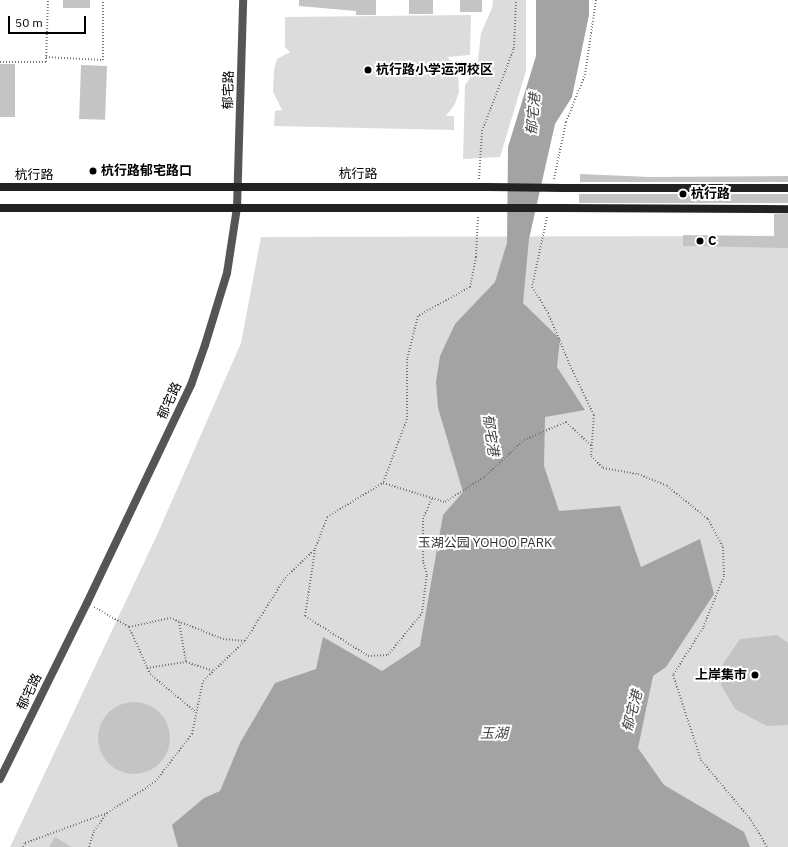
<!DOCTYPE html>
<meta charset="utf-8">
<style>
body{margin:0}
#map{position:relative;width:788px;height:847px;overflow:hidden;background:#fff;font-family:"IBM Plex Sans","Noto Sans SC",sans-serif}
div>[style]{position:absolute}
.green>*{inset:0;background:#dcdcdc}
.water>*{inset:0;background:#a3a3a3}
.building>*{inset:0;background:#c4c4c4;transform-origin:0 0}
.round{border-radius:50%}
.path>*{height:2px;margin-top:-1px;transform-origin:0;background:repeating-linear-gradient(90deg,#777 0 1px,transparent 0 3px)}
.tertiary>*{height:8px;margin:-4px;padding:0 4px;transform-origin:4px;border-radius:4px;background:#555}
.secondary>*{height:8px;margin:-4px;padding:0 4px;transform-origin:4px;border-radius:4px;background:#222}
.secondary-bridge>*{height:8px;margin:-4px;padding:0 4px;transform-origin:4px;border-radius:4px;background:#222}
.dots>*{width:11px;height:11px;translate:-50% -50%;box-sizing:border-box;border:2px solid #fff;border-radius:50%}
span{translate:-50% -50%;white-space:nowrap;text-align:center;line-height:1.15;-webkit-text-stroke:4px #fff;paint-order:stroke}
.poi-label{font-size:13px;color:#000;font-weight:700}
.left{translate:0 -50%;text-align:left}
.right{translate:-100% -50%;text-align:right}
.street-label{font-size:13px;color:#000}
.park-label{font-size:13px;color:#333}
.water-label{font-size:14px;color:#444;font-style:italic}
.scale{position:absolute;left:8px;top:16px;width:78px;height:18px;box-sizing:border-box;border:2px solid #000;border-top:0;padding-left:5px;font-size:12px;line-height:14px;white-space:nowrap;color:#000;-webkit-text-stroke:3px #fff;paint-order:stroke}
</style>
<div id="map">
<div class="green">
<i style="clip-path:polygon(493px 0,526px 0,526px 71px,500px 157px,463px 159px,465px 85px,477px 69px,481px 33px,492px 8px)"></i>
<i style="clip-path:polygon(471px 15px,470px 55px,447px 57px,458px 71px,459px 92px,455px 104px,446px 116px,454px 116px,454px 130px,274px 126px,275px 111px,282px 110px,273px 92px,274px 70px,277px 59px,290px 52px,285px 47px,285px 17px)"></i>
<i style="clip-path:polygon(788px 236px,788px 847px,10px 847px,157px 535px,241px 343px,261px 237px)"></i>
</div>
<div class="water">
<i style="clip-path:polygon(536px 0,589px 0,589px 15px,572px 97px,555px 124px,529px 239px,523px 303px,560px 339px,557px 367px,585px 410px,545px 417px,544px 466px,559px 511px,620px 506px,641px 567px,700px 539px,714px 594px,666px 667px,653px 676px,638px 748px,664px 785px,744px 832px,750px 847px,178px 847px,172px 825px,204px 798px,220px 791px,240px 743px,275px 683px,316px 669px,323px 637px,382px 671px,420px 646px,443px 515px,463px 492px,438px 408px,436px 382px,440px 356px,455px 324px,495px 282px,507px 243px,508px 147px,536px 56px)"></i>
</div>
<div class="building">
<i style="left:63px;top:0;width:27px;height:8px"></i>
<i style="clip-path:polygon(299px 0,376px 0,376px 15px,356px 15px,356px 11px,299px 6px)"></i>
<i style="left:409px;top:0;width:24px;height:14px"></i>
<i style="left:460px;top:0;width:22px;height:12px"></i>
<i style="left:0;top:64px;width:15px;height:53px"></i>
<i style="left:81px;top:65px;width:26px;height:54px;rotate:2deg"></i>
<i style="clip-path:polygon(580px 174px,650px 177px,788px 176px,788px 182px,580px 182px)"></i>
<i style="left:579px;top:194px;width:209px;height:9px"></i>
<i style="clip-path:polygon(774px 214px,788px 214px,788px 248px,683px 246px,683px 235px,774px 236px)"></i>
<i style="clip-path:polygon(777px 635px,788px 643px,788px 725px,767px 726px,735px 709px,721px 685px,723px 664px,740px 639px)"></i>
<i class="round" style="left:98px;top:702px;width:72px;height:72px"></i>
<i style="clip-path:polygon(55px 837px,72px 847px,49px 847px)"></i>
</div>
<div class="path">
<i style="left:46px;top:57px;width:57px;rotate:3deg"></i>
<i style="left:103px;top:60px;width:60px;rotate:-90deg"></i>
<i style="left:0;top:62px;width:46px"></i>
<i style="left:46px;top:62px;width:62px;rotate:-88.2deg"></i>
<i style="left:479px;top:179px;width:48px;rotate:-86.4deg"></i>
<i style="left:482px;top:131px;width:89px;rotate:-68.9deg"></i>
<i style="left:514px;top:48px;width:48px;rotate:-87.6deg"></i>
<i style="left:554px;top:179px;width:58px;rotate:-78.1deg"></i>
<i style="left:566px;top:122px;width:51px;rotate:-68deg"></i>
<i style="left:585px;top:75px;width:76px;rotate:-81.7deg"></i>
<i style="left:478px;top:217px;width:40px;rotate:92.9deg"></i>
<i style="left:476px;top:257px;width:31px;rotate:101deg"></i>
<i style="left:470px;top:287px;width:60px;rotate:150.9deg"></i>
<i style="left:418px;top:316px;width:44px;rotate:104.3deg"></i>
<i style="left:407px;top:359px;width:60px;rotate:90deg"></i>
<i style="left:407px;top:419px;width:68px;rotate:110.6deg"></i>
<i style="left:383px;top:483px;width:65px;rotate:17deg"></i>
<i style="left:445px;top:502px;width:46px;rotate:-32.7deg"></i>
<i style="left:484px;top:477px;width:54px;rotate:-42.8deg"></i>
<i style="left:524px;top:440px;width:46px;rotate:-23.2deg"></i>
<i style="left:566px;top:422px;width:35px;rotate:43deg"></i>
<i style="left:547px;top:217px;width:72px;rotate:102.1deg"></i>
<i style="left:532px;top:287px;width:31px;rotate:58deg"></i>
<i style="left:548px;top:313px;width:56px;rotate:67.1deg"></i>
<i style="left:570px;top:365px;width:55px;rotate:64.4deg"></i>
<i style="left:594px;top:415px;width:41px;rotate:94.2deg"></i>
<i style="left:591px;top:456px;width:17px;rotate:45deg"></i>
<i style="left:603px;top:468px;width:36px;rotate:10deg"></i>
<i style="left:638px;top:474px;width:31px;rotate:22deg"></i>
<i style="left:667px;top:486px;width:53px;rotate:38.8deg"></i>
<i style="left:708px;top:519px;width:32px;rotate:62deg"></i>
<i style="left:723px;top:547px;width:29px;rotate:88deg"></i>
<i style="left:724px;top:576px;width:56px;rotate:112deg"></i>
<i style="left:703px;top:628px;width:56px;rotate:122.6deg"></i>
<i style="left:673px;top:675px;width:89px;rotate:71.8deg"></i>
<i style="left:701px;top:760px;width:78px;rotate:50.2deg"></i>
<i style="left:751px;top:820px;width:31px;rotate:59deg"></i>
<i style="left:315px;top:550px;width:67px;rotate:98.6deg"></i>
<i style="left:305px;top:616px;width:75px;rotate:32.4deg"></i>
<i style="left:368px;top:656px;width:20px;rotate:-3deg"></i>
<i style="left:388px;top:655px;width:54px;rotate:-51deg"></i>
<i style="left:422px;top:613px;width:38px;rotate:-83deg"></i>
<i style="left:427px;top:575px;width:15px;rotate:-106deg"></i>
<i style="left:423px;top:561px;width:42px;rotate:-90deg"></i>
<i style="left:423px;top:519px;width:23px;rotate:-67deg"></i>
<i style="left:94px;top:607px;width:40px;rotate:29.7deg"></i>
<i style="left:129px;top:627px;width:51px;rotate:65.9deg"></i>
<i style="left:150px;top:674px;width:61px;rotate:39.7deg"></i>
<i style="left:179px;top:622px;width:41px;rotate:80.1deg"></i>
<i style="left:129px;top:627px;width:42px;rotate:-12.4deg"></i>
<i style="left:170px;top:618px;width:57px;rotate:21.6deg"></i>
<i style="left:223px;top:639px;width:22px;rotate:5deg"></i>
<i style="left:147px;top:668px;width:39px;rotate:-9deg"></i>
<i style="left:186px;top:662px;width:28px;rotate:18deg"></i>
<i style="left:23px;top:847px;width:4px;rotate:-63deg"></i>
<i style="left:25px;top:843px;width:87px;rotate:-20.1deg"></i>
<i style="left:107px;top:813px;width:57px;rotate:-32.9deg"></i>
<i style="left:155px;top:782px;width:61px;rotate:-52.4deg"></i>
<i style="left:192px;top:734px;width:54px;rotate:-78.3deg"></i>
<i style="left:203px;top:681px;width:58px;rotate:-43.6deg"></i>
<i style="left:245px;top:641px;width:75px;rotate:-57.6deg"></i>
<i style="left:285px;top:578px;width:42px;rotate:-44deg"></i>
<i style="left:315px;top:549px;width:34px;rotate:-69deg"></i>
<i style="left:327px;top:517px;width:66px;rotate:-31.3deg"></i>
<i style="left:89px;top:847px;width:17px;rotate:-73deg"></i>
<i style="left:94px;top:831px;width:22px;rotate:-54deg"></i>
</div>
<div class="tertiary">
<i style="left:0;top:779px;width:196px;rotate:-63.7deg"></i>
<i style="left:87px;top:603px;width:242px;rotate:-64.5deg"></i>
<i style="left:191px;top:385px;width:42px;rotate:-70.7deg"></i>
<i style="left:205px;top:345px;width:75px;rotate:-73deg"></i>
<i style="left:227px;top:273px;width:66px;rotate:-81.3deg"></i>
<i style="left:237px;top:208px;width:208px;rotate:-88.3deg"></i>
</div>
<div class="secondary">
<i style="left:0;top:187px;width:487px"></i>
<i style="left:564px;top:188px;width:224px"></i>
<i style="left:0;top:208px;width:483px"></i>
<i style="left:559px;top:208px;width:229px;rotate:0.3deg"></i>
</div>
<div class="secondary-bridge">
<i style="left:487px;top:187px;width:77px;rotate:0.7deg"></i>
<i style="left:483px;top:208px;width:76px"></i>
</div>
<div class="dots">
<i style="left:368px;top:70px;background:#000"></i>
<i style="left:93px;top:171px;background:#000"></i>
<i style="left:683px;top:194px;background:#000"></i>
<i style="left:700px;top:241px;background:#000"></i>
<i style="left:755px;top:675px;background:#000"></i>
</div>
<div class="poi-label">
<span class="left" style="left:376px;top:70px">杭行路小学运河校区</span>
<span class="left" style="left:101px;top:171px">杭行路郁宅路口</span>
<span class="left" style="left:691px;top:194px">杭行路</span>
<span class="left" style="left:708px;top:241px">C</span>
<span class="right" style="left:747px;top:675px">上岸集市</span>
</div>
<div class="street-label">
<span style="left:229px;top:90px;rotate:-89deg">郁宅路</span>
<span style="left:358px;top:174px">杭行路</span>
<span style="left:34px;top:175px">杭行路</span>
<span style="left:170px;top:401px;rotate:-65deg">郁宅路</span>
<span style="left:30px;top:692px;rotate:-64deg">郁宅路</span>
</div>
<div class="park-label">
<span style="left:485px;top:543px">玉湖公园 YOHOO PARK</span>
</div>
<div class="water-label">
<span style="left:533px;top:114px;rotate:-85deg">郁宅港</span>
<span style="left:491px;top:435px;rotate:82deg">郁宅港</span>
<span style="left:632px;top:711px;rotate:-75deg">郁宅港</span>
<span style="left:494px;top:733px">玉湖</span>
</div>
<div class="scale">50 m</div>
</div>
